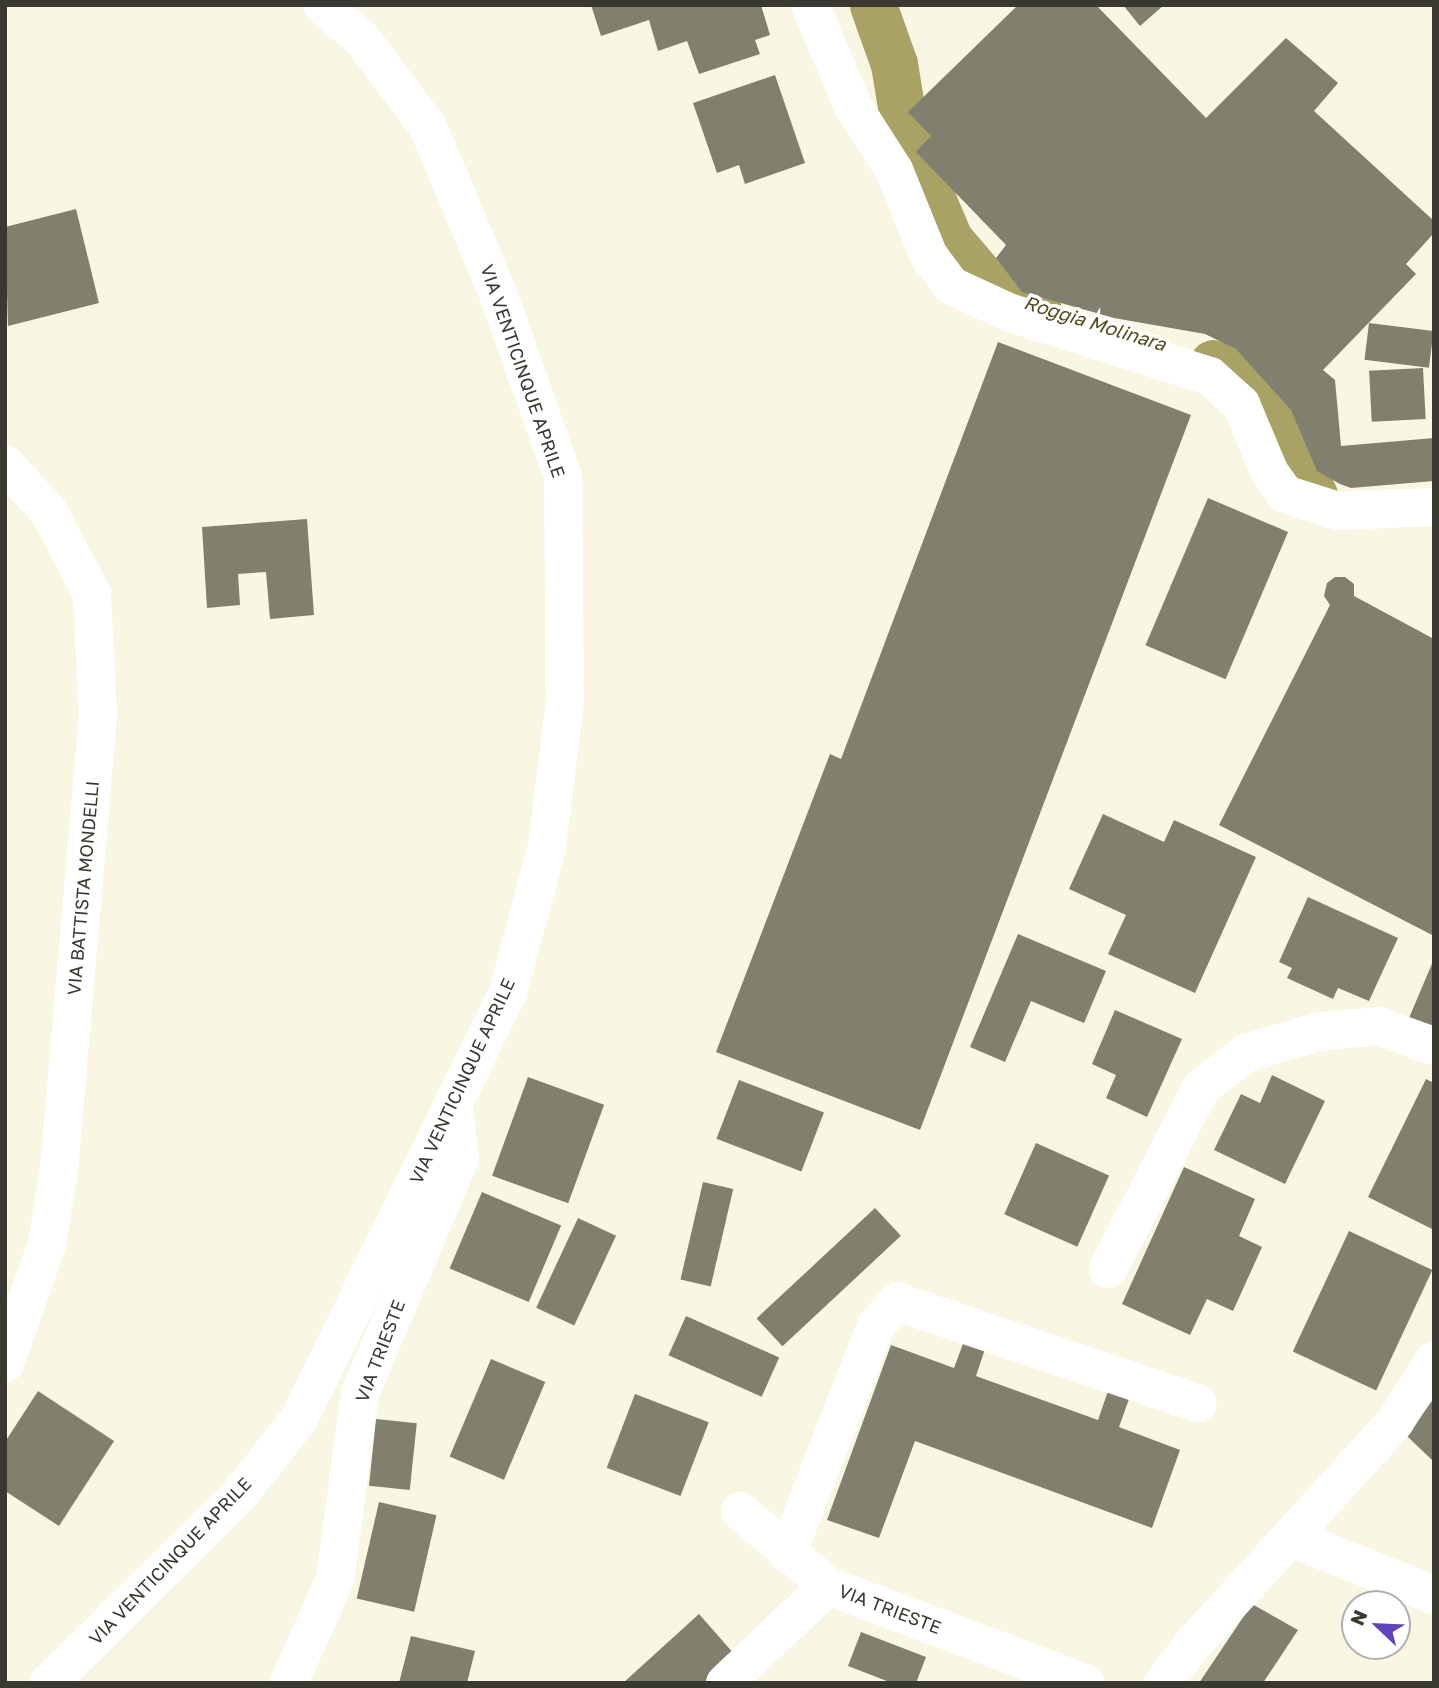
<!DOCTYPE html>
<style>
body{margin:0}
#map{position:relative;width:1439px;height:1688px;overflow:hidden;background:#f9f7e3;font-family:"Golos Text",sans-serif}
div>[style]{position:absolute}
.canal>*{height:47px;margin:-23.5px;padding:0 23.5px;transform-origin:23.5px;border-radius:23.5px;background:#a9a265}
.building>*{inset:0;background:#817f6e;transform-origin:0 0}
.minor>*{height:38px;margin:-19px;padding:0 19px;transform-origin:19px;border-radius:19px;background:#fff}
span{translate:-50% -50%;white-space:nowrap;text-align:center;line-height:1.15;-webkit-text-stroke:7px #fff;paint-order:stroke}
.street-label{font-size:18px;color:#3a3931}
.water-label{font-size:19px;color:#524c1d;font-style:italic}
.frame{position:absolute;inset:0;border:7px solid #3a3931;pointer-events:none}
.north{position:absolute;left:1341px;top:1590px;width:70px;height:70px;box-sizing:border-box;background:#fff;border:2px solid #b0b0ad;border-radius:50%;rotate:293deg;font-size:19px;font-weight:700;line-height:28px;text-align:center;color:#3a3931}
.north::after{content:'';display:block;margin:auto;width:24px;height:32px;background:#6044bc;clip-path:polygon(50% 0,100% 100%,50% 72%,0 100%)}
</style>
<div id="map">
<div class="canal">
<i style="left:873px;top:5px;width:63px;rotate:70.4deg"></i>
<i style="left:894px;top:64px;width:74px;rotate:80.7deg"></i>
<i style="left:906px;top:137px;width:111px;rotate:67.1deg"></i>
<i style="left:949px;top:239px;width:63px;rotate:49.5deg"></i>
<i style="left:990px;top:287px;width:53px;rotate:25.6deg"></i>
<i style="left:1213px;top:363px;width:23px;rotate:29deg"></i>
<i style="left:1233px;top:374px;width:52px;rotate:45.8deg"></i>
<i style="left:1269px;top:411px;width:95px;rotate:61.8deg"></i>
</div>
<div class="building">
<i style="clip-path:polygon(591px 5px,761px 5px,770px 35px,755px 40px,760px 54px,699px 74px,687px 41px,658px 51px,649px 20px,601px 36px)"></i>
<i style="clip-path:polygon(1018px 5px,1096px 5px,1206px 118px,1286px 38px,1338px 83px,1314px 111px,1434px 221px,1434px 233px,1406px 264px,1416px 274px,1323px 370px,1335px 380px,1341px 446px,1434px 438px,1434px 481px,1351px 488px,1340px 484px,1317px 471px,1291px 410px,1236px 349px,1205px 334px,1114px 318px,1022px 292px,996px 258px,1006px 245px,916px 152px,931px 136px,908px 112px)"></i>
<i style="clip-path:polygon(1123px 5px,1164px 5px,1140px 26px)"></i>
<i style="clip-path:polygon(775px 75px,805px 163px,745px 184px,739px 165px,717px 173px,693px 103px)"></i>
<i style="clip-path:polygon(76px 209px,99px 303px,8px 326px,5px 227px)"></i>
<i style="left:1369px;top:323px;width:65px;height:37px;rotate:7deg"></i>
<i style="clip-path:polygon(998px 342px,1191px 415px,920px 1130px,716px 1052px,830px 754px,841px 759px)"></i>
<i style="left:1423px;top:368px;width:51px;height:54px;rotate:87deg"></i>
<i style="left:1208px;top:498px;width:87px;height:160px;rotate:23deg"></i>
<i style="clip-path:polygon(307px 519px,314px 615px,270px 619px,266px 572px,238px 574px,240px 605px,207px 608px,202px 527px)"></i>
<i style="clip-path:polygon(1335px 577px,1345px 577px,1354px 584px,1354px 596px,1434px 639px,1434px 936px,1219px 825px,1330px 605px,1324px 596px,1327px 583px)"></i>
<i style="clip-path:polygon(1103px 814px,1164px 842px,1174px 820px,1256px 857px,1195px 993px,1108px 954px,1126px 915px,1069px 889px)"></i>
<i style="clip-path:polygon(1308px 897px,1398px 938px,1369px 1001px,1338px 988px,1333px 999px,1287px 978px,1292px 968px,1279px 962px)"></i>
<i style="clip-path:polygon(1018px 934px,1106px 971px,1084px 1023px,1031px 1001px,1005px 1062px,970px 1047px)"></i>
<i style="clip-path:polygon(1434px 959px,1434px 1028px,1409px 1018px)"></i>
<i style="clip-path:polygon(1115px 1010px,1182px 1039px,1147px 1117px,1106px 1098px,1116px 1075px,1092px 1064px)"></i>
<i style="clip-path:polygon(1272px 1075px,1325px 1101px,1285px 1184px,1214px 1150px,1241px 1094px,1260px 1103px)"></i>
<i style="left:528px;top:1077px;width:81px;height:105px;rotate:20deg"></i>
<i style="clip-path:polygon(1426px 1079px,1434px 1083px,1434px 1230px,1368px 1197px)"></i>
<i style="left:739px;top:1080px;width:91px;height:63px;rotate:21deg"></i>
<i style="left:1036px;top:1143px;width:80px;height:78px;rotate:24deg"></i>
<i style="clip-path:polygon(1184px 1167px,1255px 1199px,1239px 1236px,1262px 1247px,1233px 1311px,1207px 1299px,1190px 1335px,1122px 1304px)"></i>
<i style="left:703px;top:1182px;width:31px;height:100px;rotate:13deg"></i>
<i style="left:482px;top:1192px;width:86px;height:83px;rotate:23deg"></i>
<i style="left:875px;top:1208px;width:38px;height:162px;rotate:47deg"></i>
<i style="left:578px;top:1218px;width:42px;height:99px;rotate:25deg"></i>
<i style="left:1349px;top:1231px;width:92px;height:133px;rotate:25deg"></i>
<i style="left:686px;top:1316px;width:102px;height:43px;rotate:24deg"></i>
<i style="clip-path:polygon(964px 1341px,985px 1349px,976px 1376px,1098px 1420px,1108px 1391px,1129px 1399px,1119px 1427px,1180px 1450px,1152px 1528px,915px 1441px,879px 1538px,827px 1520px,891px 1345px,954px 1368px)"></i>
<i style="left:491px;top:1359px;width:59px;height:106px;rotate:23deg"></i>
<i style="clip-path:polygon(38px 1391px,114px 1441px,59px 1526px,5px 1491px,5px 1442px)"></i>
<i style="left:635px;top:1394px;width:79px;height:79px;rotate:21deg"></i>
<i style="clip-path:polygon(1434px 1398px,1434px 1462px,1407px 1436px)"></i>
<i style="left:376px;top:1419px;width:41px;height:67px;rotate:6deg"></i>
<i style="left:379px;top:1502px;width:59px;height:99px;rotate:13deg"></i>
<i style="clip-path:polygon(1252px 1604px,1298px 1630px,1263px 1683px,1199px 1683px)"></i>
<i style="clip-path:polygon(699px 1614px,735px 1655px,705px 1683px,623px 1683px)"></i>
<i style="clip-path:polygon(861px 1632px,926px 1657px,916px 1683px,892px 1683px,848px 1666px)"></i>
<i style="clip-path:polygon(411px 1636px,475px 1651px,467px 1683px,399px 1683px)"></i>
</div>
<div class="minor">
<i style="left:810px;top:5px;width:110px;rotate:66.9deg"></i>
<i style="left:853px;top:106px;width:76px;rotate:57.4deg"></i>
<i style="left:894px;top:170px;width:93px;rotate:67.9deg"></i>
<i style="left:929px;top:256px;width:38px;rotate:53deg"></i>
<i style="left:952px;top:286px;width:62px;rotate:24.9deg"></i>
<i style="left:1008px;top:312px;width:212px;rotate:17.6deg"></i>
<i style="left:1210px;top:376px;width:42px;rotate:42.1deg"></i>
<i style="left:1241px;top:404px;width:75px;rotate:67.2deg"></i>
<i style="left:1270px;top:473px;width:26px;rotate:54deg"></i>
<i style="left:1285px;top:494px;width:56px;rotate:17.8deg"></i>
<i style="left:1338px;top:511px;width:96px;rotate:-2.4deg"></i>
<i style="left:5px;top:464px;width:65px;rotate:47.5deg"></i>
<i style="left:49px;top:512px;width:93px;rotate:62.3deg"></i>
<i style="left:92px;top:594px;width:121px;rotate:87.2deg"></i>
<i style="left:98px;top:715px;width:457px;rotate:94.9deg"></i>
<i style="left:59px;top:1170px;width:75px;rotate:99.2deg"></i>
<i style="left:47px;top:1244px;width:126px;rotate:109.4deg"></i>
<i style="left:1108px;top:1269px;width:203px;rotate:-62.8deg"></i>
<i style="left:1201px;top:1088px;width:57px;rotate:-37.9deg"></i>
<i style="left:1246px;top:1053px;width:74px;rotate:-16.5deg"></i>
<i style="left:1317px;top:1032px;width:61px;rotate:-5.6deg"></i>
<i style="left:1378px;top:1026px;width:59px;rotate:19.7deg"></i>
<i style="left:740px;top:1511px;width:116px;rotate:40.4deg"></i>
<i style="left:828px;top:1586px;width:275px;rotate:20.7deg"></i>
<i style="left:1292px;top:1538px;width:153px;rotate:21.9deg"></i>
<i style="left:787px;top:1554px;width:245px;rotate:-68.7deg"></i>
<i style="left:876px;top:1326px;width:32px;rotate:-49deg"></i>
<i style="left:897px;top:1302px;width:317px;rotate:18.6deg"></i>
<i style="left:49px;top:1683px;width:269px;rotate:-44.7deg"></i>
<i style="left:240px;top:1494px;width:95px;rotate:-51.8deg"></i>
<i style="left:299px;top:1419px;width:475px;rotate:-63.9deg"></i>
<i style="left:508px;top:992px;width:151px;rotate:-75deg"></i>
<i style="left:547px;top:846px;width:145px;rotate:-82.9deg"></i>
<i style="left:565px;top:702px;width:225px;rotate:-90.5deg"></i>
<i style="left:563px;top:477px;width:192px;rotate:-109.5deg"></i>
<i style="left:499px;top:296px;width:183px;rotate:-112.8deg"></i>
<i style="left:428px;top:127px;width:110px;rotate:-126.9deg"></i>
<i style="left:362px;top:39px;width:52px;rotate:-139.6deg"></i>
<i style="left:289px;top:1683px;width:114px;rotate:-66.1deg"></i>
<i style="left:335px;top:1579px;width:188px;rotate:-82.3deg"></i>
<i style="left:360px;top:1393px;width:254px;rotate:-66.9deg"></i>
<i style="left:460px;top:1159px;width:56px;rotate:-97.1deg"></i>
<i style="left:725px;top:1683px;width:141px;rotate:-43.3deg"></i>
<i style="left:1163px;top:1683px;width:48px;rotate:-52.7deg"></i>
<i style="left:1192px;top:1645px;width:302px;rotate:-47.7deg"></i>
<i style="left:1395px;top:1422px;width:73px;rotate:-57.8deg"></i>
</div>
<div class="street-label">
<span style="left:523px;top:371px;rotate:71deg">VIA VENTICINQUE APRILE</span>
<span style="left:83px;top:888px;rotate:-85deg">VIA BATTISTA MONDELLI</span>
<span style="left:462px;top:1081px;rotate:-65deg">VIA VENTICINQUE APRILE</span>
<span style="left:380px;top:1351px;rotate:-69deg">VIA TRIESTE</span>
<span style="left:170px;top:1561px;rotate:-46deg">VIA VENTICINQUE APRILE</span>
<span style="left:890px;top:1609px;rotate:21deg">VIA TRIESTE</span>
</div>
<div class="water-label">
<span style="left:1095px;top:323px;rotate:17deg">Roggia Molinara</span>
</div>
<div class="frame"></div>
<div class="north">N</div>
</div>
